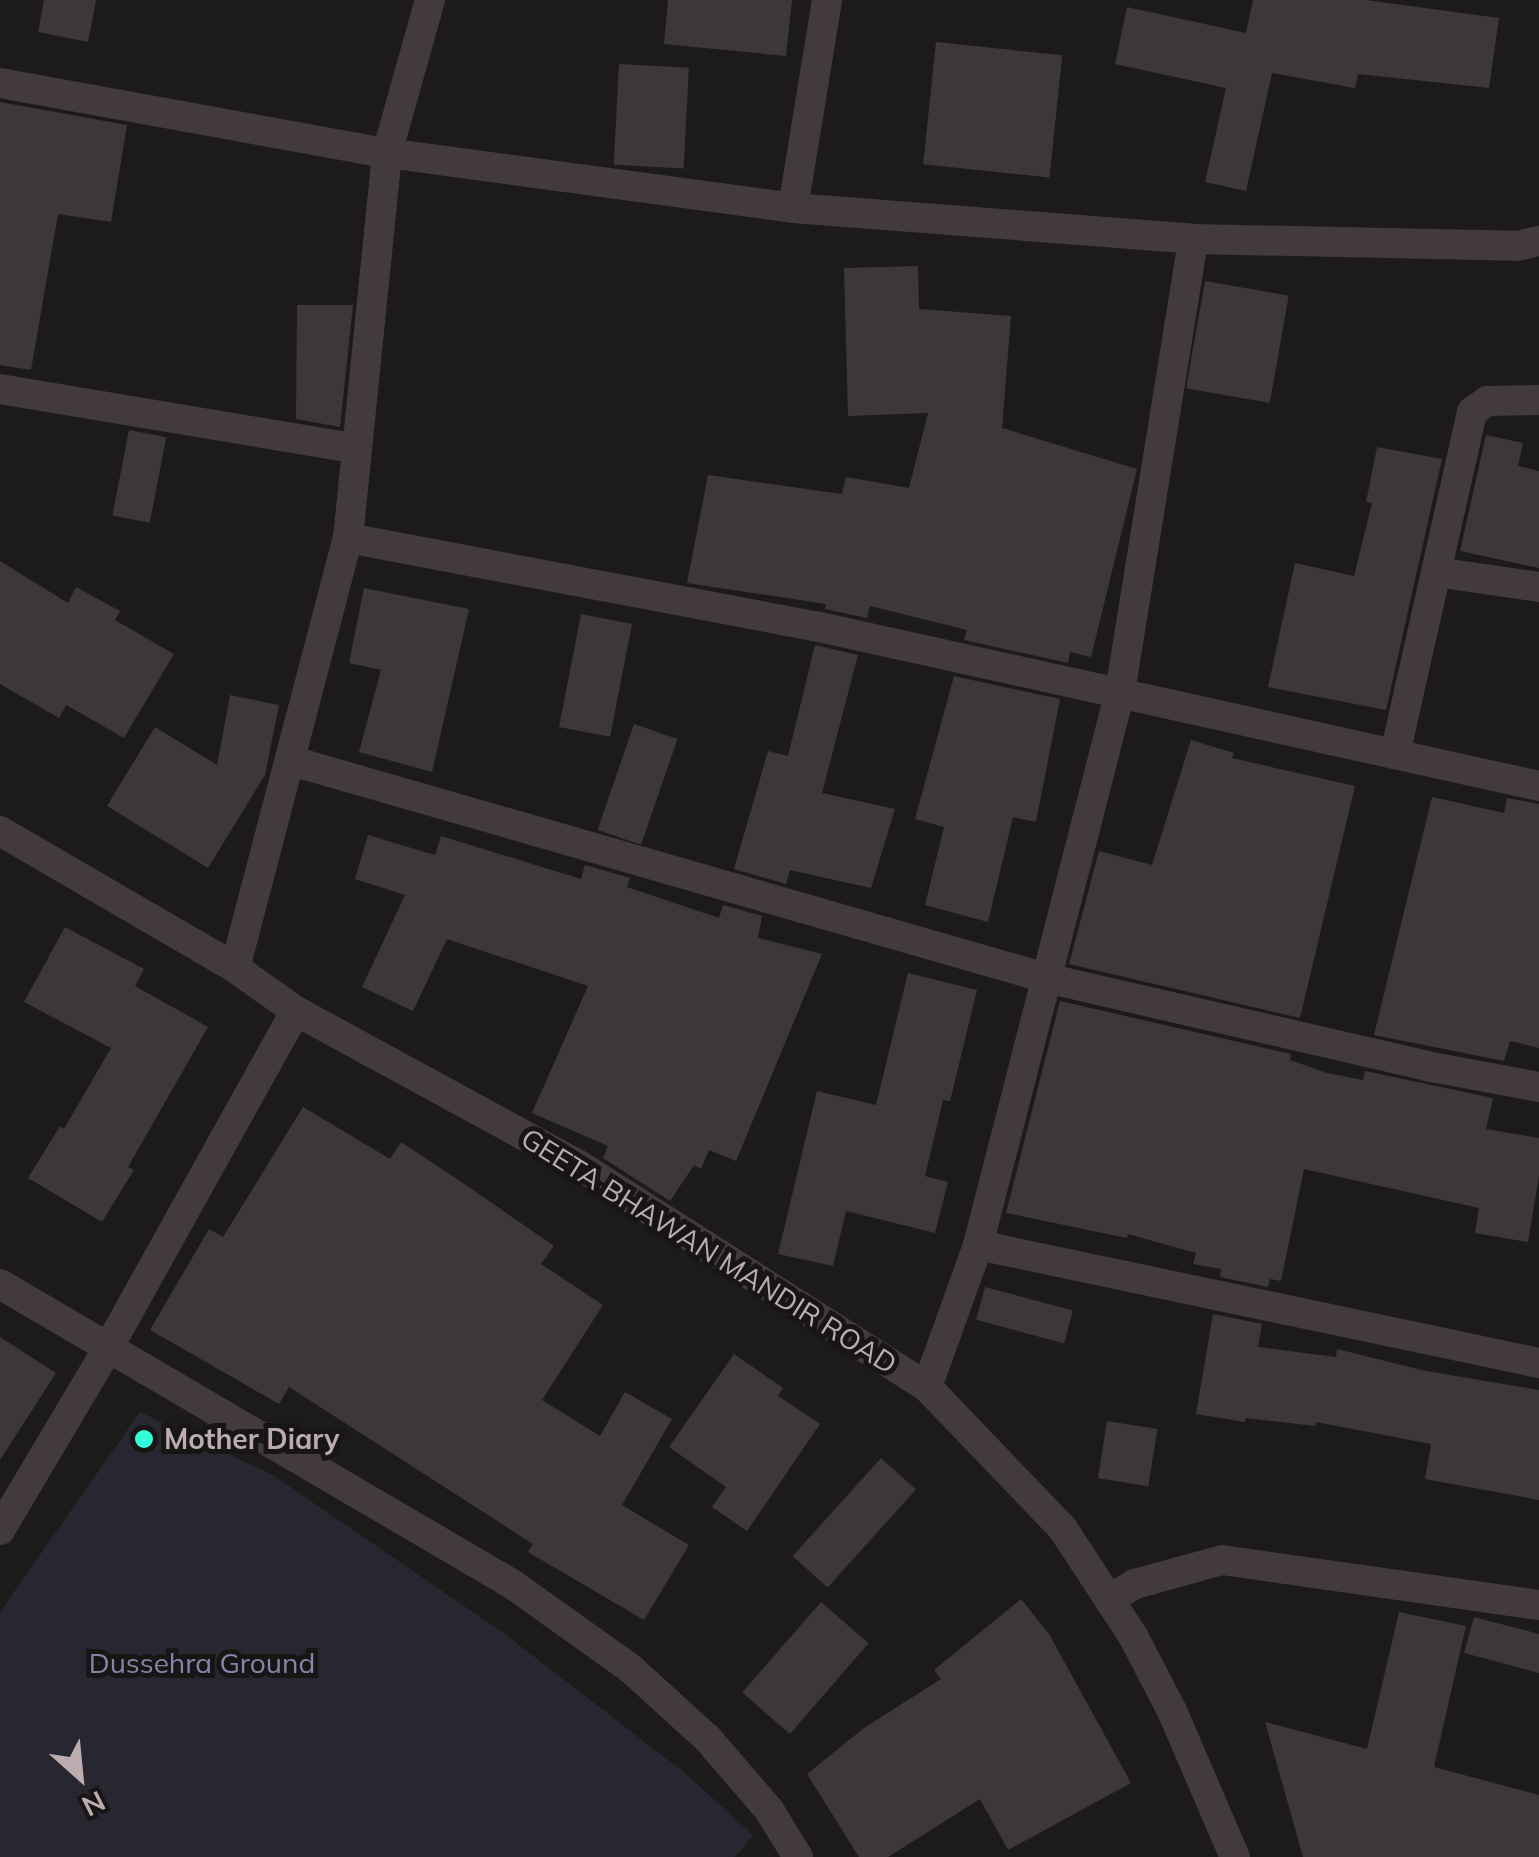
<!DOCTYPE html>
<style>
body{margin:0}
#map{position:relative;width:1539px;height:1857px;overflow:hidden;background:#1d1b1a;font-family:Mulish,sans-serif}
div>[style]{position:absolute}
.green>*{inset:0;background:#282631}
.building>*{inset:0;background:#3c3837;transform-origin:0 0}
.minor>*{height:30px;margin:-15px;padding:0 15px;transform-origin:15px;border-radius:15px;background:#433b3b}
.dots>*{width:28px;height:28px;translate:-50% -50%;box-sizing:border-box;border:5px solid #181615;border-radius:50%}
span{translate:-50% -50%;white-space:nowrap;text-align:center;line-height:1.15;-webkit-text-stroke:10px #181615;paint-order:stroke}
.street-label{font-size:28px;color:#bdacaf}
.poi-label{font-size:28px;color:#bdacaf;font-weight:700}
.left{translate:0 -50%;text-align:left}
.park-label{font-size:28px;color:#8b82aa}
.north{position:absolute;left:30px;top:1727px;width:100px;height:100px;-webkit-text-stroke:8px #181615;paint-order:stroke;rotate:153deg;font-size:28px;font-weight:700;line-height:40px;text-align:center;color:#bdacaf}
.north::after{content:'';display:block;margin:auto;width:35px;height:45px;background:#bdacaf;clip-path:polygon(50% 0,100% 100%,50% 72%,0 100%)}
</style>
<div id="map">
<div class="green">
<i style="clip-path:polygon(140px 1412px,273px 1475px,502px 1632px,685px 1773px,753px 1835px,735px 1857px,0 1857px,0 1612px)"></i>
</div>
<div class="building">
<i style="clip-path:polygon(44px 0,96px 0,88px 42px,38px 32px)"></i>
<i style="clip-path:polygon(668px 0,792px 0,786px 56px,664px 44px)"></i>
<i style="clip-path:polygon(1253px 0,1366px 0,1499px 18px,1489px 88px,1358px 74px,1355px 88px,1272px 73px,1246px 191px,1205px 182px,1226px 88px,1115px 64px,1127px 7px,1246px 33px)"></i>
<i style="left:936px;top:42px;width:127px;height:123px;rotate:6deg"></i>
<i style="left:619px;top:64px;width:70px;height:101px;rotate:3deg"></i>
<i style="clip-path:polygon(0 102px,127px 125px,111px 222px,58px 214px,31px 370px,0 365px)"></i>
<i style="clip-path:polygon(918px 266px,919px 309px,1011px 316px,1002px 428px,1137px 469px,1091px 657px,1070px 652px,1068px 663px,964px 640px,967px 630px,870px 606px,867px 618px,825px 609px,826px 604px,687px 583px,708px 475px,842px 494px,846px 477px,909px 488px,928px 413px,848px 416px,844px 268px)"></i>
<i style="left:1205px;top:281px;width:85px;height:109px;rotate:10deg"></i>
<i style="clip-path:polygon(297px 305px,353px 305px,340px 427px,296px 419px)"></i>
<i style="left:129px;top:430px;width:38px;height:87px;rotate:11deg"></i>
<i style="clip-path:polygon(1486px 435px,1523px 443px,1518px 466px,1539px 471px,1539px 568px,1460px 551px)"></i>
<i style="clip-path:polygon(1377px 447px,1442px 459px,1386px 710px,1268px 687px,1295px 563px,1354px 576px,1372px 503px,1366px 502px)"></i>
<i style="clip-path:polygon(0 561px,68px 603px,76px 587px,120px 611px,115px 620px,174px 654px,124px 738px,66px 705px,59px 718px,0 684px)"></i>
<i style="clip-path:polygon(364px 588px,469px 609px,432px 772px,359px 752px,381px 670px,349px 663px)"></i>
<i style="left:581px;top:614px;width:52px;height:115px;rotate:11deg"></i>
<i style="clip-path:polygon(815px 645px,858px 655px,822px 793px,895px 809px,871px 888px,790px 870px,786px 884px,734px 869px,768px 751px,788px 756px)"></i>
<i style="clip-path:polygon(954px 676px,1060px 699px,1036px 822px,1013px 817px,988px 922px,925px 905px,944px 827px,915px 819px)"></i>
<i style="clip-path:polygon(230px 695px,279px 705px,265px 775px,208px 868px,107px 806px,155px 727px,217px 765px)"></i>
<i style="left:634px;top:724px;width:46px;height:112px;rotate:19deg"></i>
<i style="clip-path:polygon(1191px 740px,1234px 753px,1232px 758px,1355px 786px,1300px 1018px,1069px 964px,1099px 851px,1152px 865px)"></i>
<i style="clip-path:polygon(1432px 797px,1504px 813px,1507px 798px,1539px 804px,1539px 1048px,1510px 1041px,1504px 1061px,1374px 1035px)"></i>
<i style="clip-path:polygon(368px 835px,435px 855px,441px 836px,581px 879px,585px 865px,630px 878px,627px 887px,719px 918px,723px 905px,762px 916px,758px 938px,822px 954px,736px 1161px,709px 1150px,701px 1169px,694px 1165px,670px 1201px,603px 1158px,608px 1146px,532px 1113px,588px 986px,447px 939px,413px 1011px,362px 987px,405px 895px,355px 879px)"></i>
<i style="clip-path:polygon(65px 927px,144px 969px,135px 986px,208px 1027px,128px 1167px,134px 1170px,102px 1222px,28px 1178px,60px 1126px,64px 1129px,111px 1048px,24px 1002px)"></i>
<i style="clip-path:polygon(908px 973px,977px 990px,950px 1101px,943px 1100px,925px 1176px,948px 1182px,935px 1233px,846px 1211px,833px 1266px,778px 1254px,817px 1091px,876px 1105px)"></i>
<i style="clip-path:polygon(1060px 1001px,1291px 1054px,1290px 1060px,1327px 1073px,1363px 1080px,1365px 1071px,1493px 1098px,1486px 1129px,1539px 1138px,1539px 1176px,1528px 1242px,1475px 1233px,1479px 1208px,1304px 1169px,1281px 1281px,1270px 1279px,1268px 1287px,1220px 1277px,1221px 1269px,1193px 1264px,1196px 1253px,1128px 1234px,1127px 1238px,1006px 1213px)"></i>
<i style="clip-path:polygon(303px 1107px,390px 1159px,401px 1142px,460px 1181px,554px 1246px,541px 1264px,603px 1305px,542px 1400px,600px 1436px,625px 1392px,672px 1419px,622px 1505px,689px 1545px,644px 1620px,528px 1552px,533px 1544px,289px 1387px,279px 1404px,150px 1330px,209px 1229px,223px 1237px)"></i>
<i style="left:985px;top:1287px;width:91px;height:34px;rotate:15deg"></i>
<i style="clip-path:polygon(1213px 1314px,1262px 1324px,1258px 1347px,1336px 1357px,1337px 1349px,1426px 1371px,1539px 1390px,1539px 1500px,1425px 1479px,1431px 1444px,1316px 1422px,1315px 1426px,1245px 1418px,1245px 1422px,1196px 1414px)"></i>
<i style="clip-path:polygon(0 1337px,56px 1373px,0 1460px)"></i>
<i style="clip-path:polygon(734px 1354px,783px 1388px,778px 1396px,820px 1424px,747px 1531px,712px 1507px,726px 1487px,669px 1447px)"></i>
<i style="left:1107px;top:1421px;width:51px;height:58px;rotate:9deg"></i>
<i style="left:881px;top:1458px;width:47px;height:132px;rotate:42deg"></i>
<i style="clip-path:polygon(1021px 1599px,1049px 1634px,1131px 1783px,1008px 1850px,980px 1799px,888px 1857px,859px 1857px,807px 1774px,864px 1728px,941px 1679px,934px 1670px)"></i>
<i style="left:821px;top:1602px;width:63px;height:120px;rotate:41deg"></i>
<i style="clip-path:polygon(1399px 1612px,1466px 1626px,1434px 1767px,1539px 1795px,1539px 1857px,1303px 1857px,1265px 1722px,1367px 1749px)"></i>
<i style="clip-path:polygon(1474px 1617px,1539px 1634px,1539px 1673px,1464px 1653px)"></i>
</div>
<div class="minor">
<i style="left:0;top:83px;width:393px;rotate:10.3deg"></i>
<i style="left:387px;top:153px;width:410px;rotate:7.7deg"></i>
<i style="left:793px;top:208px;width:401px;rotate:4.4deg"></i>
<i style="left:1193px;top:239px;width:324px;rotate:1.2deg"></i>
<i style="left:1517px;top:246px;width:23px;rotate:-13deg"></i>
<i style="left:793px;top:208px;width:211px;rotate:-80.7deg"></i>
<i style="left:0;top:389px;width:359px;rotate:9.5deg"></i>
<i style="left:348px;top:538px;width:475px;rotate:10.7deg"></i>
<i style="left:815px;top:626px;width:741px;rotate:12.46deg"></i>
<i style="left:1436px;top:572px;width:104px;rotate:8.3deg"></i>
<i style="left:1395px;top:754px;width:351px;rotate:-77.3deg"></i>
<i style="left:1472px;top:412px;width:19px;rotate:-36deg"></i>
<i style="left:1487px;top:401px;width:52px;rotate:-1.1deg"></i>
<i style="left:292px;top:761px;width:785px;rotate:16.06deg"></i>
<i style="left:1046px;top:978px;width:390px;rotate:13deg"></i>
<i style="left:1426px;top:1066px;width:115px;rotate:10.5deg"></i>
<i style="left:0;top:831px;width:272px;rotate:30.2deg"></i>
<i style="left:235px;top:968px;width:75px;rotate:35.2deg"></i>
<i style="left:296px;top:1011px;width:320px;rotate:28.6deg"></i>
<i style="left:577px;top:1164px;width:415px;rotate:32.5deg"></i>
<i style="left:927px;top:1387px;width:197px;rotate:46.2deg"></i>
<i style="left:1063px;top:1529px;width:128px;rotate:56.8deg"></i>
<i style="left:1133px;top:1636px;width:85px;rotate:62.5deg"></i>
<i style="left:1172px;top:1711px;width:159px;rotate:66.7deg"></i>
<i style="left:235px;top:968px;width:445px;rotate:-75.3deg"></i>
<i style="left:348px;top:538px;width:387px;rotate:-84.2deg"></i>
<i style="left:387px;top:153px;width:159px;rotate:-74.3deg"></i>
<i style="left:978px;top:1245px;width:573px;rotate:11.88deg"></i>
<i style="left:0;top:1284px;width:593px;rotate:30.37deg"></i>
<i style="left:512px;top:1584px;width:146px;rotate:35.5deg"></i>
<i style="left:631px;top:1669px;width:104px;rotate:42.3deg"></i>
<i style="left:708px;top:1739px;width:94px;rotate:49.3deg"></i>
<i style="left:769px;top:1810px;width:55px;rotate:58.3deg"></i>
<i style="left:927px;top:1387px;width:151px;rotate:-70.2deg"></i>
<i style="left:978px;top:1245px;width:571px;rotate:-75.6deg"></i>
<i style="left:1120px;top:692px;width:459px;rotate:-80.8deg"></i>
<i style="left:0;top:1530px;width:209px;rotate:-59.3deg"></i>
<i style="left:107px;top:1350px;width:388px;rotate:-60.9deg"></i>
<i style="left:1109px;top:1600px;width:31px;rotate:-32deg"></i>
<i style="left:1135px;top:1584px;width:90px;rotate:-15.4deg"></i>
<i style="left:1222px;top:1560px;width:320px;rotate:8.1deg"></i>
</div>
<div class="dots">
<i style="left:144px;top:1439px;background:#31ffd9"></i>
</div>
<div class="street-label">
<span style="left:709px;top:1251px;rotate:32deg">GEETA BHAWAN MANDIR ROAD</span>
</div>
<div class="poi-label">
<span class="left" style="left:164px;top:1439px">Mother Diary</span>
</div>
<div class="park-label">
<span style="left:202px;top:1663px">Dussehra Ground</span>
</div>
<div class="north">N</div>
</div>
